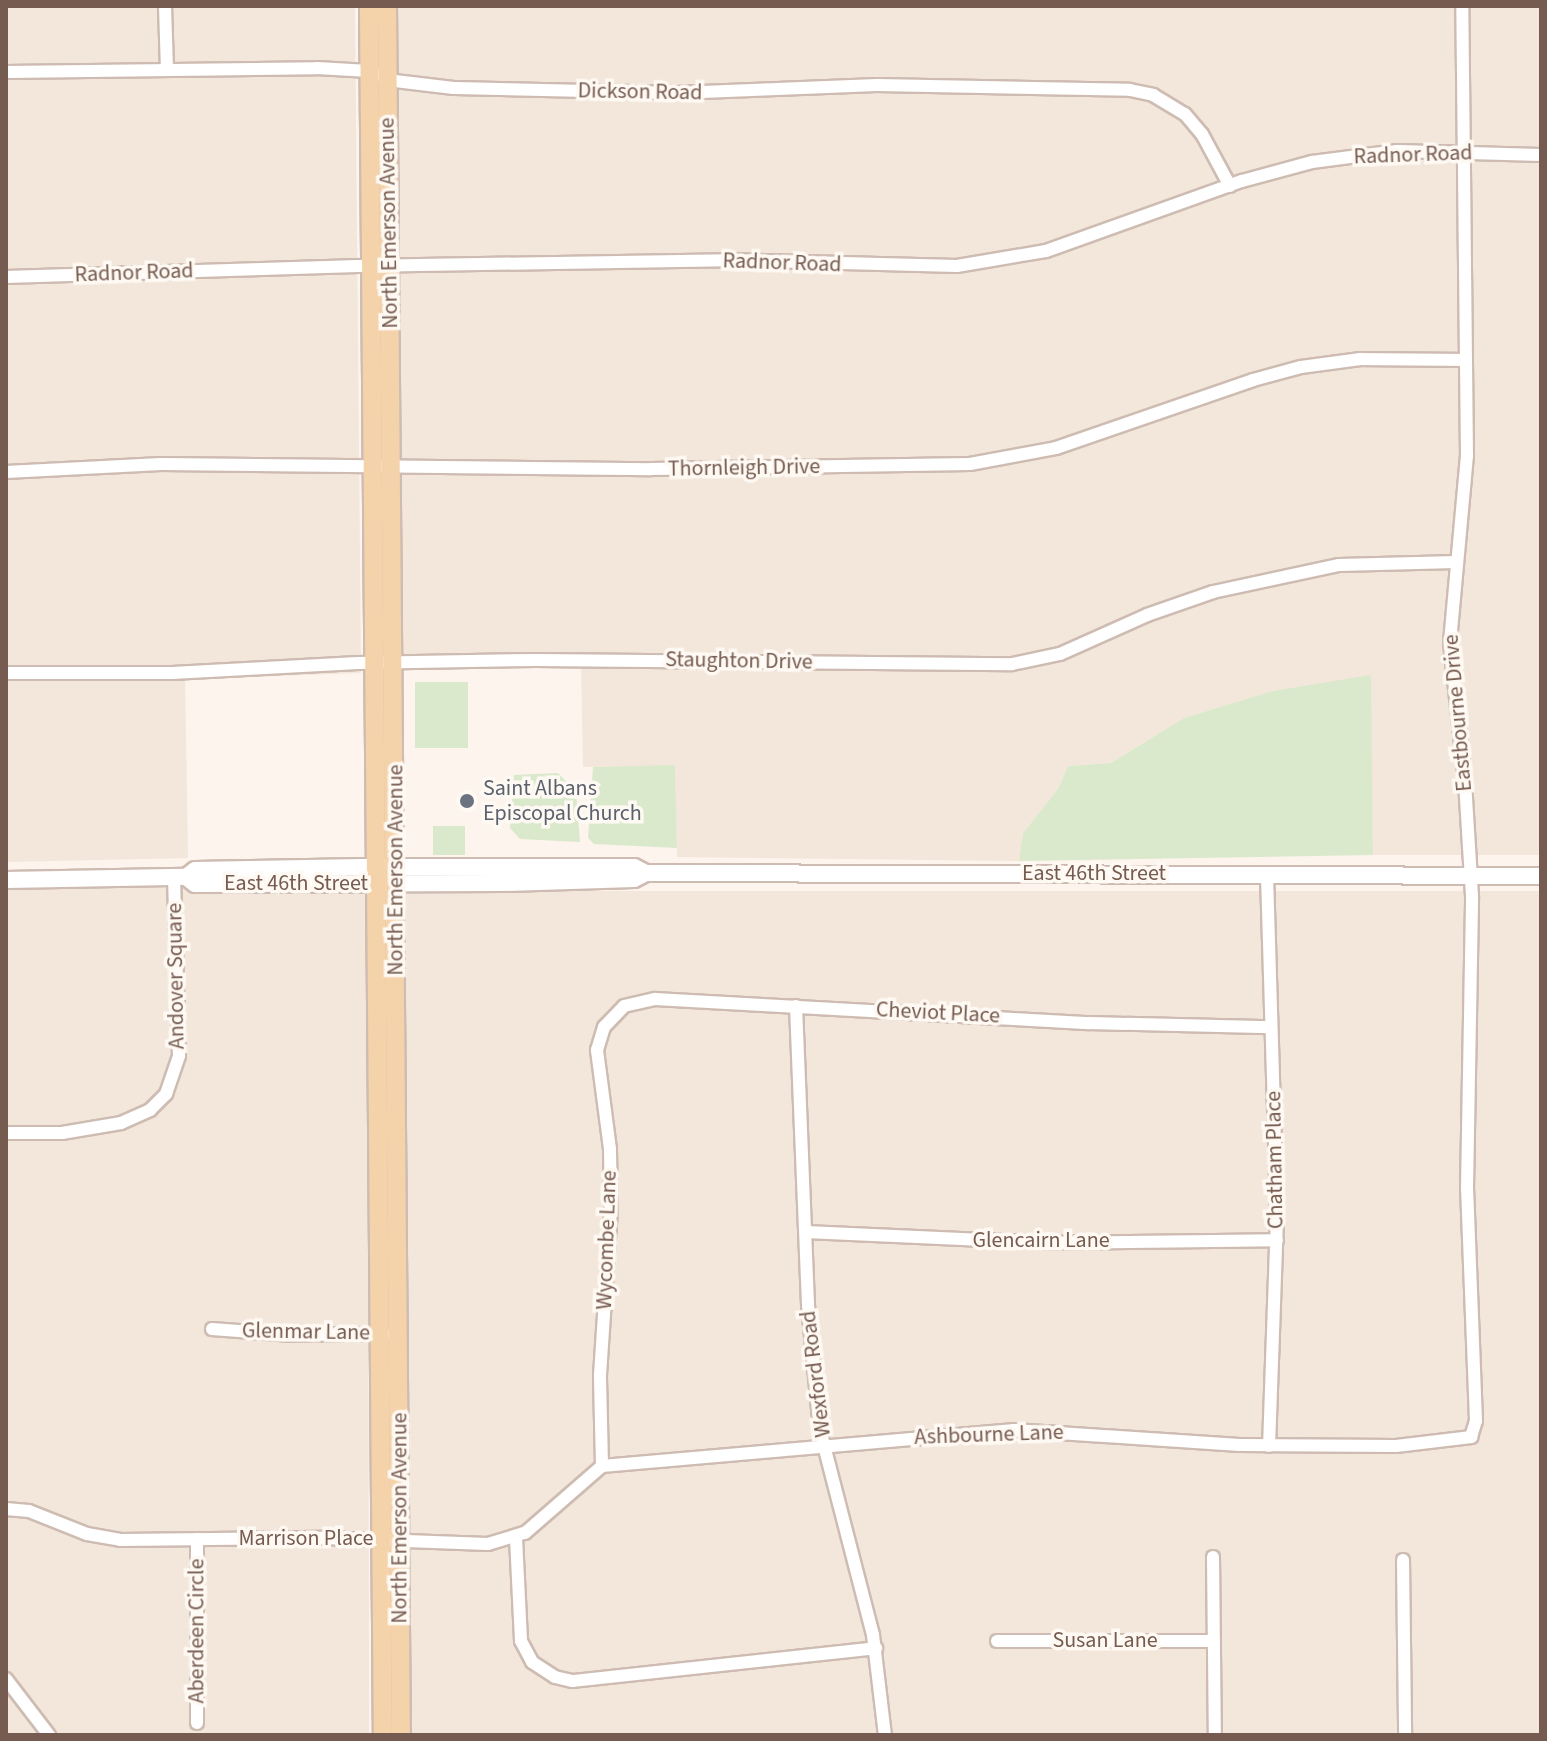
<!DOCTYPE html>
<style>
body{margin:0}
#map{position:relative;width:1547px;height:1741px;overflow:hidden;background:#fcf4ed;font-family:"Source Sans 3",sans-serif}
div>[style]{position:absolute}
.residential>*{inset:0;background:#f3e6db;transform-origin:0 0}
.green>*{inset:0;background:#dae9cb;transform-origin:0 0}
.roads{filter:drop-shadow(2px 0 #cebcb2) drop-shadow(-2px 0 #cebcb2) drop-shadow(0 2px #cebcb2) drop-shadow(0 -2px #cebcb2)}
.street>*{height:12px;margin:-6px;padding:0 6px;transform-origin:6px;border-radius:6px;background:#fff}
.secondary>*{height:16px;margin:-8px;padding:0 8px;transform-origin:8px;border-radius:8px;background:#fff}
.primary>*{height:18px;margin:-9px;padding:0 9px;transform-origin:9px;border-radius:9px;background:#f4d3ab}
.dots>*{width:22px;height:22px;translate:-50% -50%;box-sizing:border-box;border:4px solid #fef9f3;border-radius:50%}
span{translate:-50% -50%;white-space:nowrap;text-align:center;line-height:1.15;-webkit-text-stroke:7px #fef9f3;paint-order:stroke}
.street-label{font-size:22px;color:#765b50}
.worship-label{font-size:22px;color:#5b616d}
.left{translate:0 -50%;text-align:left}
.frame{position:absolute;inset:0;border:8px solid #765b50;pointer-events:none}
</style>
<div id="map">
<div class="residential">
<i style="clip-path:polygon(6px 6px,355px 6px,361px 673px,185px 679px,188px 858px,6px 862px)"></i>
<i style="clip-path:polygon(393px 6px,1541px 6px,1541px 855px,1373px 855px,1370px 676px,1272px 691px,1184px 718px,1111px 763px,1068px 766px,1058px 789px,1023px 833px,1019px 861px,677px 857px,675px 766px,583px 767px,581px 656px,403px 658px)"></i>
<i style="clip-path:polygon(117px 887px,368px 890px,369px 1735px,6px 1735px,6px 889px)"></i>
<i style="left:1541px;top:891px;width:844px;height:1135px;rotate:90deg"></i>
</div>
<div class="green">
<i style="clip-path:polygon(1371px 675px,1373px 855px,1019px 861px,1023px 833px,1058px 789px,1068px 766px,1111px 763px,1184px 718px,1272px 691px)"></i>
<i style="left:415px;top:682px;width:53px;height:66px"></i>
<i style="clip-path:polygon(675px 765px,677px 848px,594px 844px,588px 838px,593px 767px)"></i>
<i style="clip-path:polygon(558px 773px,576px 792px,580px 842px,520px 839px,510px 828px,514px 775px)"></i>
<i style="left:433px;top:826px;width:32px;height:29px"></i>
</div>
<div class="roads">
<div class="street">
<i style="left:165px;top:6px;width:63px;rotate:88.2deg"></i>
<i style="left:6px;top:72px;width:311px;rotate:-0.7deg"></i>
<i style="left:317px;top:68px;width:52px;rotate:3.3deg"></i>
<i style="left:369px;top:71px;width:28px;rotate:21deg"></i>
<i style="left:395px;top:81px;width:59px;rotate:6.8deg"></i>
<i style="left:454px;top:88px;width:223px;rotate:1.3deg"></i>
<i style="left:677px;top:93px;width:200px;rotate:-2.3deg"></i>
<i style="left:877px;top:85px;width:253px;rotate:1.1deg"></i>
<i style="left:1130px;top:90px;width:24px;rotate:12deg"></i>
<i style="left:1153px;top:95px;width:37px;rotate:31deg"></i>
<i style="left:1185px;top:114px;width:26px;rotate:50deg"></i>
<i style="left:1202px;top:134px;width:59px;rotate:61.7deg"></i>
<i style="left:6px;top:277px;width:352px;rotate:-1.8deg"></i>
<i style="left:358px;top:266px;width:369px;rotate:-0.9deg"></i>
<i style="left:727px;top:260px;width:230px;rotate:1.5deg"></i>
<i style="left:957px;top:266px;width:90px;rotate:-9.6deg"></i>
<i style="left:1046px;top:251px;width:208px;rotate:-19.7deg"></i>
<i style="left:1242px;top:181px;width:73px;rotate:-15.2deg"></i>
<i style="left:1312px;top:162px;width:86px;rotate:-7.4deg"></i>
<i style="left:1397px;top:151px;width:144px;rotate:1.6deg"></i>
<i style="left:6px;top:472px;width:155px;rotate:-3deg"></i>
<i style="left:161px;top:464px;width:490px;rotate:0.6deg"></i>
<i style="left:651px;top:469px;width:319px;rotate:-0.9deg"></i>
<i style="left:970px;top:464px;width:87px;rotate:-10.5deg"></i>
<i style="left:1056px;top:448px;width:208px;rotate:-19deg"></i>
<i style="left:1253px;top:380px;width:50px;rotate:-15.2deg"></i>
<i style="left:1301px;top:367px;width:60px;rotate:-7.7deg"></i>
<i style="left:1360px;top:359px;width:106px;rotate:0.5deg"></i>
<i style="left:6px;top:673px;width:166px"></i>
<i style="left:172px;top:673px;width:186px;rotate:-3.1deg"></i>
<i style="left:358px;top:663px;width:178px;rotate:-1deg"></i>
<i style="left:536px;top:660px;width:476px;rotate:0.5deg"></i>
<i style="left:1012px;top:664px;width:49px;rotate:-11.8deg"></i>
<i style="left:1060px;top:654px;width:95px;rotate:-24.1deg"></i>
<i style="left:1147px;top:615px;width:70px;rotate:-19.2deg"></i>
<i style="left:1213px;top:592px;width:129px;rotate:-12.1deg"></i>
<i style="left:1339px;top:565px;width:117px;rotate:-1.5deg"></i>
<i style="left:1267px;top:875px;width:343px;rotate:88.3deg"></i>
<i style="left:1277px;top:1218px;width:228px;rotate:92deg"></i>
<i style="left:796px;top:1006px;width:299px;rotate:87.7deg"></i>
<i style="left:808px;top:1305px;width:126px;rotate:84.5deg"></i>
<i style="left:820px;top:1430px;width:212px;rotate:75.5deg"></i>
<i style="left:873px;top:1635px;width:101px;rotate:83.2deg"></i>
<i style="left:6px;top:1133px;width:56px"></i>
<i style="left:62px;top:1133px;width:60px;rotate:-9.6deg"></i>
<i style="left:121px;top:1123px;width:32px;rotate:-24deg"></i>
<i style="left:150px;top:1110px;width:23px;rotate:-45deg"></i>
<i style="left:166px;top:1094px;width:40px;rotate:-71.1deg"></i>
<i style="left:179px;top:1056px;width:179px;rotate:-91.6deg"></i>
<i style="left:806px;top:1232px;width:239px;rotate:2.6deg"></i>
<i style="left:1045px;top:1243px;width:232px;rotate:-0.7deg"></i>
<i style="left:212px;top:1329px;width:80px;rotate:4.3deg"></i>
<i style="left:292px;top:1335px;width:93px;rotate:-0.6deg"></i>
<i style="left:602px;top:1466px;width:91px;rotate:-91.3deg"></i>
<i style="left:600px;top:1375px;width:167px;rotate:-86.2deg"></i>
<i style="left:611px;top:1208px;width:59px;rotate:-91deg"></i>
<i style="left:610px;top:1149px;width:100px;rotate:-97.5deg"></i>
<i style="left:597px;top:1050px;width:24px;rotate:-73deg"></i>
<i style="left:604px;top:1027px;width:29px;rotate:-46deg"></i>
<i style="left:624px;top:1006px;width:32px;rotate:-13deg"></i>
<i style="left:655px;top:999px;width:435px;rotate:3.2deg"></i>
<i style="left:1089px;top:1023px;width:182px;rotate:1.3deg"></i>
<i style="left:6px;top:1509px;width:23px;rotate:5deg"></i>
<i style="left:29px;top:1511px;width:62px;rotate:21.6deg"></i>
<i style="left:87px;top:1534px;width:34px;rotate:10deg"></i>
<i style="left:120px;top:1540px;width:204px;rotate:-0.6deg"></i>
<i style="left:324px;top:1538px;width:164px;rotate:2.1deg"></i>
<i style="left:488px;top:1544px;width:39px;rotate:-17deg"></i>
<i style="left:525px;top:1533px;width:102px;rotate:-41deg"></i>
<i style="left:602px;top:1466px;width:414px;rotate:-5deg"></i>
<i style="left:1014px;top:1430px;width:226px;rotate:3.8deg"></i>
<i style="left:1240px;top:1445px;width:156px;rotate:0.4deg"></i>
<i style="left:1396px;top:1446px;width:76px;rotate:-6.8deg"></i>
<i style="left:1471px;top:1437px;width:17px;rotate:-73deg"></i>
<i style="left:1476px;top:1421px;width:232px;rotate:-92.2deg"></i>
<i style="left:1467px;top:1189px;width:293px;rotate:-89deg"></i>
<i style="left:1472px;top:896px;width:115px;rotate:-93.5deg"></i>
<i style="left:1465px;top:781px;width:140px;rotate:-96.2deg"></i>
<i style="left:1450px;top:642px;width:187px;rotate:-84.8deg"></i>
<i style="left:1467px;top:456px;width:450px;rotate:-90.6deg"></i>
<i style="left:516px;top:1538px;width:103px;rotate:87.2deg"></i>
<i style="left:521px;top:1641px;width:24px;rotate:62deg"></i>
<i style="left:532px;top:1662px;width:27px;rotate:33deg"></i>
<i style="left:555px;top:1677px;width:18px;rotate:13deg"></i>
<i style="left:573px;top:1681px;width:305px;rotate:-6.2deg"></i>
<i style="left:197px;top:1539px;width:184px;rotate:90deg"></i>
<i style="left:1213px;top:1557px;width:178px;rotate:89.4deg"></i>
<i style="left:1403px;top:1560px;width:175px;rotate:89.3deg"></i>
<i style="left:997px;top:1641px;width:217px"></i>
<i style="left:6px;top:1679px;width:71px;rotate:52.5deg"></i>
</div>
<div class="secondary">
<i style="left:186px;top:877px;width:11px;rotate:38deg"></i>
<i style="left:195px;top:884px;width:308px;rotate:-0.2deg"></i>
<i style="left:503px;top:883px;width:131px;rotate:-1.7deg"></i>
<i style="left:634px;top:879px;width:13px;rotate:-27deg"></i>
<i style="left:6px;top:880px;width:180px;rotate:-1deg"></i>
<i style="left:186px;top:877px;width:11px;rotate:-38deg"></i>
<i style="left:195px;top:870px;width:168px;rotate:-1deg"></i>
<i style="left:363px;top:867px;width:271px"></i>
<i style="left:634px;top:867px;width:13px;rotate:27deg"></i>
<i style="left:646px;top:873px;width:895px;rotate:0.19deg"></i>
</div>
<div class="primary">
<i style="left:369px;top:6px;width:1729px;rotate:89.54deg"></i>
<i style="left:387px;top:6px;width:1729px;rotate:89.54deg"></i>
</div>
</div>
<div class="dots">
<i style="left:467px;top:801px;background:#6b7280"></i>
</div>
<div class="street-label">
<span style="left:640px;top:92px;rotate:1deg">Dickson Road</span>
<span style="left:1413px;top:155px;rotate:-2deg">Radnor Road</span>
<span style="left:389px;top:223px;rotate:-91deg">North Emerson Avenue</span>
<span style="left:782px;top:263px;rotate:2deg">Radnor Road</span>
<span style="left:134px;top:273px;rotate:-2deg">Radnor Road</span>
<span style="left:744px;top:468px;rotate:-1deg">Thornleigh Drive</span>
<span style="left:739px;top:661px;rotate:1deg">Staughton Drive</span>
<span style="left:1458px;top:713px;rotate:-95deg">Eastbourne Drive</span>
<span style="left:396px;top:870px;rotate:-90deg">North Emerson Avenue</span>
<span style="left:1094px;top:874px">East 46th Street</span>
<span style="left:296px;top:884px">East 46th Street</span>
<span style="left:176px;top:976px;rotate:-91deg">Andover Square</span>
<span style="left:938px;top:1013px;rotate:3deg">Cheviot Place</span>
<span style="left:1275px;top:1160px;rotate:-91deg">Chatham Place</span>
<span style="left:607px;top:1240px;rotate:-88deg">Wycombe Lane</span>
<span style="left:1041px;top:1241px">Glencairn Lane</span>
<span style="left:306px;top:1332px;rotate:1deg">Glenmar Lane</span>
<span style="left:816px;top:1374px;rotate:-97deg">Wexford Road</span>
<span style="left:989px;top:1435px;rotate:-2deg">Ashbourne Lane</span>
<span style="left:400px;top:1518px;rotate:-90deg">North Emerson Avenue</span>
<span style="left:306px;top:1539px">Marrison Place</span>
<span style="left:197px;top:1631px;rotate:-90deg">Aberdeen Circle</span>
<span style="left:1105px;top:1641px">Susan Lane</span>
</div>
<div class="worship-label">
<span class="left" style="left:483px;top:801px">Saint Albans<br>Episcopal Church</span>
</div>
<div class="frame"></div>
</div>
